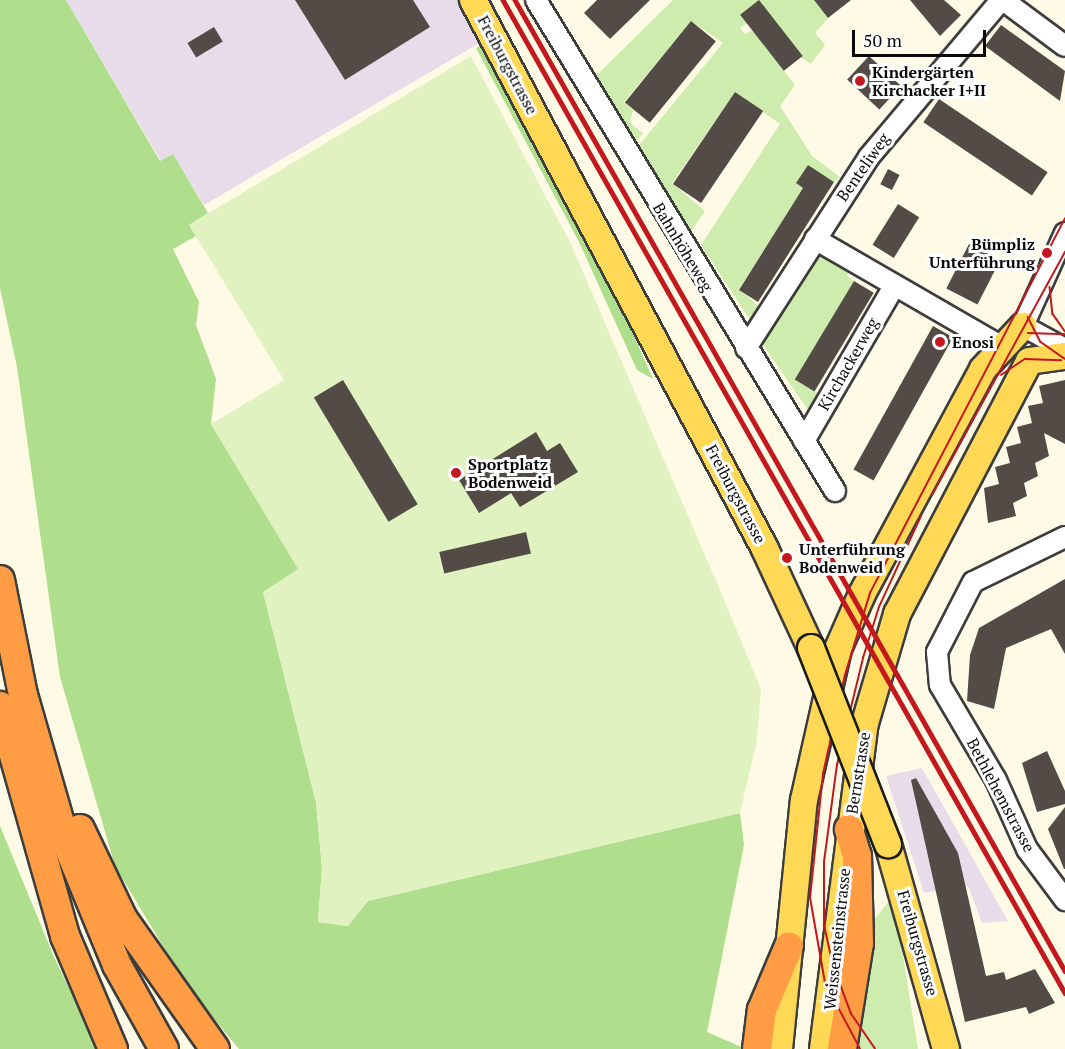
<!DOCTYPE html>
<meta charset="utf-8">
<style>
body{margin:0}
#map{position:relative;width:1065px;height:1049px;overflow:hidden;background:#fffae6;font-family:"PT Serif",serif}
div>[style]{position:absolute}
.industrial>*{inset:0;background:#e9dcea}
.green>*{inset:0;background:#cdecad}
.forest>*{inset:0;background:#afde8c}
.pitch>*{inset:0;background:#e0f2c0}
.building>*{inset:0;background:#534b45;transform-origin:0 0}
.roads{filter:drop-shadow(2px 0 #3d3d3d) drop-shadow(-2px 0 #3d3d3d) drop-shadow(0 2px #3d3d3d) drop-shadow(0 -2px #3d3d3d)}
.minor>*{height:20px;margin:-10px;padding:0 10px;transform-origin:10px;border-radius:10px;background:#fff}
.major>*{height:26px;margin:-13px;padding:0 13px;transform-origin:13px;border-radius:13px;background:#ffd856}
.highway>*{height:28px;margin:-14px;padding:0 14px;transform-origin:14px;border-radius:14px;background:#ff9c44}
.tram>*{height:1.5px;margin:-0.75px;padding:0 0.75px;transform-origin:0.75px;border-radius:0.75px;background:#c3181e}
.rail>*{height:4.5px;margin:-2.25px;padding:0 2.25px;transform-origin:2.25px;border-radius:2.25px;background:#c3181e}
.bridges{filter:drop-shadow(2px 0 #1b1b1b) drop-shadow(-2px 0 #1b1b1b) drop-shadow(0 2px #1b1b1b) drop-shadow(0 -2px #1b1b1b)}
.major-bridge>*{height:26px;margin:-13px;padding:0 13px;transform-origin:13px;border-radius:13px;background:#ffd856}
.dots>*{width:16px;height:16px;translate:-50% -50%;box-sizing:border-box;border:3px solid #fff;border-radius:50%}
span{translate:-50% -50%;white-space:nowrap;text-align:center;line-height:1.15;-webkit-text-stroke:6px #fff;paint-order:stroke}
.street-label{font-size:16px;color:#0a0a0a}
.poi-label{font-size:16px;color:#0a0a0a;font-weight:700}
.left{translate:0 -50%;text-align:left}
.right{translate:-100% -50%;text-align:right}
.scale{position:absolute;left:852px;top:30px;width:134px;height:27px;box-sizing:border-box;border:3px solid #0a0a0a;border-top:0;padding-left:8px;font-size:18px;line-height:21px;white-space:nowrap;color:#0a0a0a;-webkit-text-stroke:4px #fff;paint-order:stroke}
</style>
<div id="map">
<div class="industrial">
<i style="clip-path:polygon(66px 0,473px 0,493px 35px,204px 205px,173px 154px,161px 161px)"></i>
<i style="clip-path:polygon(922px 768px,1008px 921px,982px 923px,968px 886px,924px 893px,886px 776px)"></i>
</div>
<div class="green">
<i style="clip-path:polygon(673px 0,814px 0,828px 18px,815px 33px,825px 45px,811px 64px,747px 23px,740px 28px,745px 34px,752px 30px,795px 85px,780px 106px,812px 156px,840px 177px,834px 182px,808px 165px,796px 183px,803px 188px,739px 289px,762px 309px,752px 323px,701px 245px,780px 124px,735px 92px,672px 183px,705px 211px,690px 233px,635px 150px,723px 43px,691px 21px,624px 102px,633px 110px,630px 123px,643px 133px,633px 146px,594px 78px)"></i>
<i style="clip-path:polygon(818px 251px,851px 269px,847px 276px,854px 281px,796px 380px,822px 396px,810px 413px,759px 339px)"></i>
<i style="clip-path:polygon(888px 902px,897px 920px,918px 1049px,856px 1049px,875px 919px)"></i>
</div>
<div class="forest">
<i style="clip-path:polygon(0 0,66px 0,160px 161px,173px 154px,208px 213px,189px 225px,196px 236px,173px 249px,199px 302px,196px 325px,216px 379px,211px 424px,299px 570px,263px 592px,316px 802px,322px 868px,318px 922px,348px 926px,368px 901px,740px 813px,744px 845px,707px 1032px,746px 1049px,239px 1049px,187px 986px,115px 866px,60px 677px,17px 367px,0 288px)"></i>
<i style="clip-path:polygon(484px 44px,590px 237px,653px 379px,637px 370px,579px 242px,476px 48px)"></i>
<i style="clip-path:polygon(0 826px,54px 957px,98px 1049px,0 1049px)"></i>
</div>
<div class="pitch">
<i style="clip-path:polygon(471px 56px,571px 244px,720px 590px,761px 689px,757px 740px,740px 813px,368px 901px,348px 926px,318px 922px,322px 868px,316px 802px,263px 592px,298px 569px,211px 424px,284px 380px,189px 225px)"></i>
</div>
<div class="building">
<i style="clip-path:polygon(295px 0,413px 0,430px 27px,345px 80px)"></i>
<i style="clip-path:polygon(597px 0,650px 0,610px 39px,584px 13px)"></i>
<i style="left:759px;top:0;width:71px;height:24px;rotate:52deg"></i>
<i style="clip-path:polygon(814px 0,851px 0,828px 18px)"></i>
<i style="clip-path:polygon(910px 0,944px 0,961px 15px,940px 36px)"></i>
<i style="left:691px;top:21px;width:32px;height:105px;rotate:39deg"></i>
<i style="clip-path:polygon(1001px 25px,1065px 71px,1060px 101px,985px 46px)"></i>
<i style="left:214px;top:27px;width:17px;height:31px;rotate:59deg"></i>
<i style="left:869px;top:56px;width:44px;height:32px;rotate:43deg"></i>
<i style="left:735px;top:92px;width:34px;height:111px;rotate:34deg"></i>
<i style="left:939px;top:99px;width:131px;height:28px;rotate:34deg"></i>
<i style="clip-path:polygon(808px 165px,834px 182px,758px 302px,739px 290px,803px 188px,796px 183px)"></i>
<i style="left:888px;top:169px;width:13px;height:17px;rotate:27deg"></i>
<i style="left:898px;top:204px;width:25px;height:48px;rotate:32deg"></i>
<i style="left:969px;top:244px;width:35px;height:50px;rotate:27deg"></i>
<i style="left:854px;top:281px;width:23px;height:115px;rotate:31deg"></i>
<i style="left:933px;top:326px;width:23px;height:164px;rotate:29deg"></i>
<i style="left:343px;top:380px;width:145px;height:34px;rotate:59deg"></i>
<i style="clip-path:polygon(1065px 380px,1065px 444px,1044px 433px,1049px 456px,1035px 463px,1038px 476px,1024px 483px,1027px 496px,1013px 503px,1016px 516px,988px 523px,984px 488px,999px 484px,995px 467px,1010px 463px,1006px 447px,1021px 443px,1017px 427px,1032px 423px,1028px 406px,1043px 403px,1039px 386px)"></i>
<i style="clip-path:polygon(536px 432px,547px 451px,560px 443px,578px 472px,520px 507px,511px 493px,479px 513px,459px 480px)"></i>
<i style="left:526px;top:532px;width:22px;height:89px;rotate:77deg"></i>
<i style="clip-path:polygon(1065px 579px,1065px 654px,1051px 629px,1006px 648px,994px 709px,967px 701px,970px 655px,979px 628px)"></i>
<i style="clip-path:polygon(1047px 751px,1065px 791px,1065px 804px,1037px 812px,1022px 763px)"></i>
<i style="clip-path:polygon(916px 778px,958px 853px,986px 976px,1004px 972px,1006px 980px,1035px 969px,1055px 1003px,1029px 1014px,1026px 1007px,965px 1022px,911px 780px)"></i>
<i style="clip-path:polygon(1065px 807px,1065px 869px,1064px 869px,1048px 829px)"></i>
</div>
<div class="roads">
<div class="minor">
<i style="left:536px;top:0;width:575px;rotate:58.66deg"></i>
<i style="left:1003px;top:0;width:77px;rotate:36.6deg"></i>
<i style="left:1065px;top:233px;width:102px;rotate:114.3deg"></i>
<i style="left:1023px;top:326px;width:48px;rotate:28.7deg"></i>
<i style="left:815px;top:239px;width:216px;rotate:30deg"></i>
<i style="left:746px;top:348px;width:227px;rotate:-57.2deg"></i>
<i style="left:869px;top:157px;width:205px;rotate:-49.9deg"></i>
<i style="left:804px;top:441px;width:177px;rotate:-59.8deg"></i>
<i style="left:1065px;top:537px;width:102px;rotate:153.9deg"></i>
<i style="left:973px;top:582px;width:79px;rotate:117.2deg"></i>
<i style="left:937px;top:652px;width:33px;rotate:85deg"></i>
<i style="left:940px;top:685px;width:110px;rotate:59.5deg"></i>
<i style="left:996px;top:780px;width:76px;rotate:65.8deg"></i>
<i style="left:1027px;top:849px;width:64px;rotate:53.3deg"></i>
</div>
<div class="major">
<i style="left:473px;top:0;width:622px;rotate:61.99deg"></i>
<i style="left:765px;top:549px;width:109px;rotate:65.1deg"></i>
<i style="left:888px;top:844px;width:213px;rotate:74.2deg"></i>
<i style="left:779px;top:1049px;width:250px;rotate:-84.3deg"></i>
<i style="left:804px;top:800px;width:155px;rotate:-77.3deg"></i>
<i style="left:838px;top:649px;width:60px;rotate:-66.4deg"></i>
<i style="left:862px;top:594px;width:255px;rotate:-61.7deg"></i>
<i style="left:983px;top:369px;width:59px;rotate:-47.1deg"></i>
<i style="left:823px;top:1049px;width:329px;rotate:-82.7deg"></i>
<i style="left:865px;top:723px;width:114px;rotate:-73.6deg"></i>
<i style="left:897px;top:614px;width:285px;rotate:-62.4deg"></i>
<i style="left:1029px;top:361px;width:36px;rotate:-8deg"></i>
</div>
<div class="highway">
<i style="left:0;top:580px;width:117px;rotate:78.7deg"></i>
<i style="left:23px;top:695px;width:145px;rotate:73.9deg"></i>
<i style="left:63px;top:834px;width:142px;rotate:67.6deg"></i>
<i style="left:117px;top:965px;width:96px;rotate:60.8deg"></i>
<i style="left:0;top:706px;width:239px;rotate:74.2deg"></i>
<i style="left:65px;top:936px;width:123px;rotate:67deg"></i>
<i style="left:80px;top:829px;width:100px;rotate:64.5deg"></i>
<i style="left:123px;top:919px;width:159px;rotate:54.7deg"></i>
<i style="left:757px;top:1049px;width:39px;rotate:-83deg"></i>
<i style="left:762px;top:1010px;width:69px;rotate:-67.1deg"></i>
<i style="left:842px;top:1049px;width:107px;rotate:-80.9deg"></i>
<i style="left:859px;top:943px;width:87px;rotate:-91.3deg"></i>
<i style="left:857px;top:856px;width:28px;rotate:-107deg"></i>
</div>
</div>
<div class="tram">
<i style="left:1050px;top:287px;width:27px;rotate:84deg"></i>
<i style="left:1053px;top:314px;width:21px;rotate:55deg"></i>
<i style="left:1028px;top:317px;width:28px;rotate:63deg"></i>
<i style="left:1041px;top:342px;width:29px;rotate:35deg"></i>
<i style="left:1028px;top:333px;width:37px;rotate:2deg"></i>
<i style="left:1001px;top:375px;width:29px;rotate:-34deg"></i>
<i style="left:1025px;top:359px;width:36px;rotate:2deg"></i>
<i style="left:932px;top:495px;width:277px;rotate:-61.3deg"></i>
<i style="left:860px;top:1049px;width:75px;rotate:-117.9deg"></i>
<i style="left:825px;top:983px;width:86px;rotate:-100deg"></i>
<i style="left:810px;top:898px;width:125px;rotate:-84deg"></i>
<i style="left:823px;top:774px;width:101px;rotate:-77.5deg"></i>
<i style="left:845px;top:675px;width:86px;rotate:-73deg"></i>
<i style="left:870px;top:593px;width:422px;rotate:-62.5deg"></i>
<i style="left:875px;top:1049px;width:42px;rotate:-124.4deg"></i>
<i style="left:851px;top:1014px;width:51px;rotate:-110.6deg"></i>
<i style="left:833px;top:966px;width:42px;rotate:-102.4deg"></i>
<i style="left:824px;top:925px;width:63px;rotate:-90deg"></i>
<i style="left:824px;top:862px;width:98px;rotate:-82.4deg"></i>
<i style="left:837px;top:765px;width:110px;rotate:-76.3deg"></i>
<i style="left:863px;top:658px;width:53px;rotate:-72.6deg"></i>
<i style="left:879px;top:607px;width:100px;rotate:-65.2deg"></i>
</div>
<div class="rail">
<i style="left:503px;top:0;width:1141px;rotate:60.49deg"></i>
<i style="left:515px;top:0;width:1116px;rotate:60.47deg"></i>
</div>
<div class="bridges">
<div class="major-bridge">
<i style="left:811px;top:648px;width:211px;rotate:68.6deg"></i>
</div>
</div>
<div class="dots">
<i style="left:860px;top:81px;background:#c3181e"></i>
<i style="left:1047px;top:253px;background:#c3181e"></i>
<i style="left:940px;top:342px;background:#c3181e"></i>
<i style="left:456px;top:473px;background:#c3181e"></i>
<i style="left:787px;top:558px;background:#c3181e"></i>
</div>
<div class="street-label">
<span style="left:508px;top:65px;rotate:62deg">Freiburgstrasse</span>
<span style="left:863px;top:167px;rotate:-55deg">Benteliweg</span>
<span style="left:683px;top:247px;rotate:59deg">Bahnhöheweg</span>
<span style="left:848px;top:364px;rotate:-60deg">Kirchackerweg</span>
<span style="left:736px;top:494px;rotate:62deg">Freiburgstrasse</span>
<span style="left:858px;top:773px;rotate:-81deg">Bernstrasse</span>
<span style="left:1001px;top:795px;rotate:62deg">Bethlehemstrasse</span>
<span style="left:837px;top:939px;rotate:-84deg">Weissensteinstrasse</span>
<span style="left:918px;top:943px;rotate:74deg">Freiburgstrasse</span>
</div>
<div class="poi-label">
<span class="left" style="left:872px;top:81px">Kindergärten<br>Kirchacker I+II</span>
<span class="right" style="left:1035px;top:253px">Bümpliz<br>Unterführung</span>
<span class="left" style="left:952px;top:342px">Enosi</span>
<span class="left" style="left:468px;top:473px">Sportplatz<br>Bodenweid</span>
<span class="left" style="left:799px;top:558px">Unterführung<br>Bodenweid</span>
</div>
<div class="scale">50 m</div>
</div>
